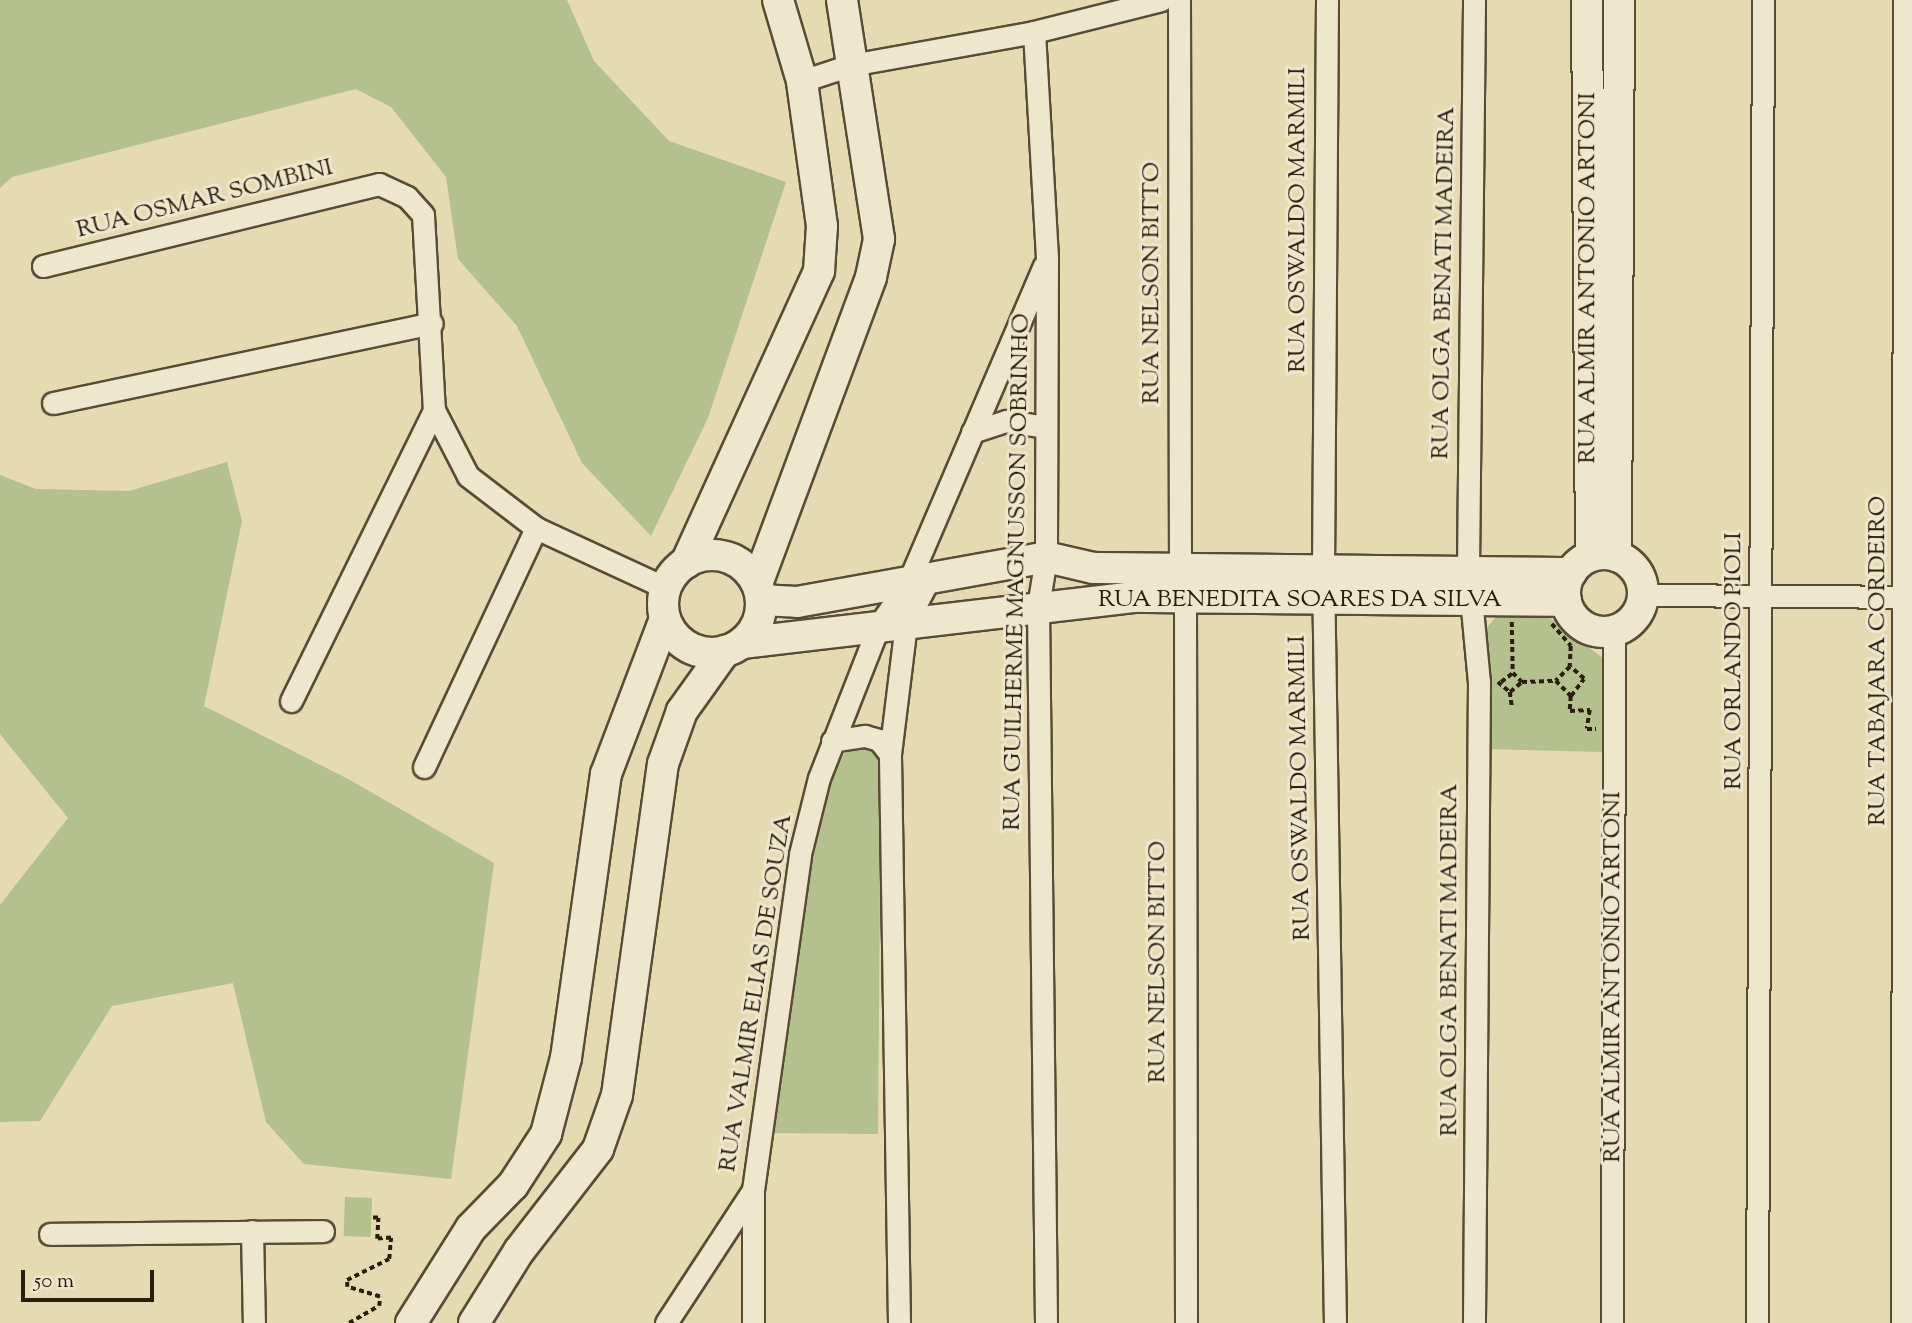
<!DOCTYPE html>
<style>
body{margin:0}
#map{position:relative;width:1912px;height:1323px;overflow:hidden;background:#e6dab2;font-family:"Sorts Mill Goudy",serif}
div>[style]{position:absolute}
.green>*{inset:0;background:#b4c08d;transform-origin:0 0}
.path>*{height:3.5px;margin-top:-1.75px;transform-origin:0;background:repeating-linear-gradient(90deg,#2a1d0b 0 5px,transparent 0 8.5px)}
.roads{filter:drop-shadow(2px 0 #594c35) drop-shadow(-2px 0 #594c35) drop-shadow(0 2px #594c35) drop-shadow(0 -2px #594c35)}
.street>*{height:21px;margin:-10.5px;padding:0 10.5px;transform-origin:10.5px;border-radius:10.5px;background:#efe7cd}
.secondary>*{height:30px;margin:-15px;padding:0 15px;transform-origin:15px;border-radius:15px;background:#efe7cd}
.secondary>.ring{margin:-15px;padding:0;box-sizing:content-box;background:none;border:30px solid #efe7cd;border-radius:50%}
span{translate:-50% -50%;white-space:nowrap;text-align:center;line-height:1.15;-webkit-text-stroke:6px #efe7cd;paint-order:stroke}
.street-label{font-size:24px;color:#2a1d0b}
.scale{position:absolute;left:21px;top:1270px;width:133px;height:32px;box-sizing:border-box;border:4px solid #2a1d0b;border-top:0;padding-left:9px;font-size:21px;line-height:24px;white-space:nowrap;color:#2a1d0b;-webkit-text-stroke:5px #efe7cd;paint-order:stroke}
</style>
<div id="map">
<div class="green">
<i style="clip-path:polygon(0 0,567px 0,594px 61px,669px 141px,786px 182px,708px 418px,651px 536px,582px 463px,517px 326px,458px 259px,446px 177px,391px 107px,356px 89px,12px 177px,0 188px)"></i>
<i style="clip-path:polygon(227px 462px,242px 521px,204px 706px,350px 780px,494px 863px,451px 1179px,304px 1164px,266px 1122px,233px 983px,112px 1006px,40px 1121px,0 1122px,0 905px,68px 818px,0 734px,0 475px,36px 489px,129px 491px)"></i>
<i style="clip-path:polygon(1542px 612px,1604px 659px,1604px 752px,1485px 749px,1484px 631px,1499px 613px)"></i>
<i style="clip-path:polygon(857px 743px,876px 748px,881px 761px,878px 1134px,772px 1133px,808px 842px,842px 756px)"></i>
<i style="left:345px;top:1197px;width:27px;height:39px;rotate:2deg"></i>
</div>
<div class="path">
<i style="left:1512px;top:622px;width:51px;rotate:88.9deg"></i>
<i style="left:1513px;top:673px;width:13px;rotate:45deg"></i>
<i style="left:1552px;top:624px;width:29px;rotate:49deg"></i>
<i style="left:1571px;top:646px;width:21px;rotate:93deg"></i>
<i style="left:1498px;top:682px;width:16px;rotate:40deg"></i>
<i style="left:1510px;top:692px;width:16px;rotate:-40deg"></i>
<i style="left:1522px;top:682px;width:34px;rotate:-2deg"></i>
<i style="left:1556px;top:681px;width:21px;rotate:45deg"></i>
<i style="left:1571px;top:696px;width:21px;rotate:-53deg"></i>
<i style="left:1584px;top:679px;width:18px;rotate:-139deg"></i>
<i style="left:1570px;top:667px;width:20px;rotate:135deg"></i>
<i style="left:1501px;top:682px;width:15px;rotate:-37deg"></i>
<i style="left:1510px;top:692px;width:14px;rotate:82deg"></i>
<i style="left:1571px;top:696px;width:15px;rotate:94deg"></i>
<i style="left:1570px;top:711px;width:20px;rotate:-3deg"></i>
<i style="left:1590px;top:710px;width:19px;rotate:99deg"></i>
<i style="left:1587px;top:729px;width:9px"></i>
<i style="left:349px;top:1323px;width:34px;rotate:-30deg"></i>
<i style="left:379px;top:1306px;width:9px;rotate:-84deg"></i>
<i style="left:380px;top:1297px;width:34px;rotate:-163deg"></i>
<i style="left:347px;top:1287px;width:7px;rotate:-90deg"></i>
<i style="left:347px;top:1280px;width:47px;rotate:-26.6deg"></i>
<i style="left:389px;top:1259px;width:21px;rotate:-85deg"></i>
<i style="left:391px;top:1238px;width:14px;rotate:176deg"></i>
<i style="left:377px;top:1239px;width:21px;rotate:-87deg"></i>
<i style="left:378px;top:1218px;width:6px;rotate:180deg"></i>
</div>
<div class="roads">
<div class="street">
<i style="left:1179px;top:0;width:566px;rotate:89.9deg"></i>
<i style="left:1327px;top:0;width:571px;rotate:90.4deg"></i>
<i style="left:1323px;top:571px;width:752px;rotate:89.09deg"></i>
<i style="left:1034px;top:32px;width:226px;rotate:86.7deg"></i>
<i style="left:1047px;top:258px;width:299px;rotate:90.2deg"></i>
<i style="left:1046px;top:557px;width:51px;rotate:99.1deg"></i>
<i style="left:1038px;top:607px;width:716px;rotate:89.36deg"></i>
<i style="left:802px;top:81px;width:52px;rotate:-18.1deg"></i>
<i style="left:851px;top:65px;width:186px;rotate:-10.2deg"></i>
<i style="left:1034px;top:32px;width:131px;rotate:-14.1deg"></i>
<i style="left:43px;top:266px;width:346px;rotate:-13.7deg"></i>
<i style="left:379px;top:184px;width:31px;rotate:25deg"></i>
<i style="left:407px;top:197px;width:24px;rotate:48deg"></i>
<i style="left:423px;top:215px;width:195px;rotate:86.8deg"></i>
<i style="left:434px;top:410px;width:74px;rotate:62.7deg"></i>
<i style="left:468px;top:476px;width:86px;rotate:37.4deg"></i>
<i style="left:536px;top:528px;width:143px;rotate:24.8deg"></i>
<i style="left:53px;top:403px;width:387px;rotate:-11.9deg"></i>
<i style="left:972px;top:432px;width:36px;rotate:-18deg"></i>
<i style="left:1006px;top:421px;width:40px;rotate:8.5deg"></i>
<i style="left:1468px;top:568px;width:568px;rotate:-89.39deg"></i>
<i style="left:1643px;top:595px;width:269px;rotate:0.4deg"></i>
<i style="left:1471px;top:598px;width:84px;rotate:84.6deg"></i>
<i style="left:1479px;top:682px;width:641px;rotate:90.45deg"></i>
<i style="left:1185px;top:601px;width:722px;rotate:89.92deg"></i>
<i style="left:291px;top:701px;width:324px;rotate:-63.8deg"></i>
<i style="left:832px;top:741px;width:33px;rotate:-9deg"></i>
<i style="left:865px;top:736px;width:15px;rotate:16deg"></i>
<i style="left:879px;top:740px;width:18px;rotate:52deg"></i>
<i style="left:424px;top:767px;width:264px;rotate:-64.9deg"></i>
<i style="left:252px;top:1231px;width:92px;rotate:88.8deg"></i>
<i style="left:50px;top:1234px;width:273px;rotate:-0.6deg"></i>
<i style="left:666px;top:1323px;width:159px;rotate:-56.8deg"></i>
<i style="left:753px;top:1323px;width:133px;rotate:-90deg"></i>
<i style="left:753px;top:1190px;width:339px;rotate:-82deg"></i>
<i style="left:800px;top:854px;width:78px;rotate:-76deg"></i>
<i style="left:819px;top:778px;width:164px;rotate:-68.6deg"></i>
<i style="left:879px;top:625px;width:51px;rotate:-55.4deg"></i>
<i style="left:908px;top:583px;width:345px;rotate:-66.8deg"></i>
<i style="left:899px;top:1323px;width:569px;rotate:-90.91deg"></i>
<i style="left:890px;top:754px;width:132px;rotate:-83deg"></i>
<i style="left:906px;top:623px;width:50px;rotate:-62.4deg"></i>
<i style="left:1612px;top:1323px;width:692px;rotate:-89.83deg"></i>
<i style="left:1757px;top:1323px;width:1323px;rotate:-89.74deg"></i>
<i style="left:1902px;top:1323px;width:1323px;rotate:-89.91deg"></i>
</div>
<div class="secondary">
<i style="left:1587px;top:0;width:556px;rotate:89.59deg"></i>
<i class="ring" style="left:1565px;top:554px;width:48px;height:48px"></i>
<i class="ring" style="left:663px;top:555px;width:68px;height:68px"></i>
<i style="left:1616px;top:556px;width:556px;rotate:-89.69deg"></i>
<i style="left:686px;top:563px;width:321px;rotate:-65.5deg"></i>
<i style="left:819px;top:271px;width:45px;rotate:-86.2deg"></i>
<i style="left:822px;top:226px;width:146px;rotate:-97.9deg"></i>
<i style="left:802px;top:81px;width:84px;rotate:-106.5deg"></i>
<i style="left:757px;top:584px;width:327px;rotate:-69.6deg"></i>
<i style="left:871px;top:277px;width:39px;rotate:-78deg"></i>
<i style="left:879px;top:239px;width:242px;rotate:-98.8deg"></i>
<i style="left:761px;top:600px;width:36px;rotate:3deg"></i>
<i style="left:797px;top:602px;width:253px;rotate:-10.2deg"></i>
<i style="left:1046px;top:557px;width:48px;rotate:13.2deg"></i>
<i style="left:1093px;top:568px;width:478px;rotate:0.6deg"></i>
<i style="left:742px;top:643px;width:396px;rotate:-6.7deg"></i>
<i style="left:1135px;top:597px;width:431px;rotate:0.5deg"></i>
<i style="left:411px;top:1323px;width:112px;rotate:-57.7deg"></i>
<i style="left:471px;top:1228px;width:60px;rotate:-45.7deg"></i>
<i style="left:513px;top:1185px;width:61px;rotate:-57.1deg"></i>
<i style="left:546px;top:1134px;width:79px;rotate:-75.3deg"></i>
<i style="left:566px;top:1058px;width:287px;rotate:-82deg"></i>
<i style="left:606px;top:774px;width:166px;rotate:-69.2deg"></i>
<i style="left:474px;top:1323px;width:85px;rotate:-58deg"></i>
<i style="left:519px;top:1251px;width:129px;rotate:-52.2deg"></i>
<i style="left:598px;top:1149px;width:57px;rotate:-70.6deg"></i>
<i style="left:617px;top:1095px;width:334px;rotate:-82.1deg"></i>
<i style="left:663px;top:764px;width:56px;rotate:-70.3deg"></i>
<i style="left:682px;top:711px;width:74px;rotate:-54.4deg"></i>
</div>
</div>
<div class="street-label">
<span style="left:205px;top:200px;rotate:-14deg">RUA OSMAR SOMBINI</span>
<span style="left:1299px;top:220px;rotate:-90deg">RUA OSWALDO MARMILI</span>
<span style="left:1589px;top:278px;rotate:-90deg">RUA ALMIR ANTONIO ARTONI</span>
<span style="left:1153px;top:283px;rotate:-90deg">RUA NELSON BITTO</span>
<span style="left:1445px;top:283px;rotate:-89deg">RUA OLGA BENATI MADEIRA</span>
<span style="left:1018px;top:572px;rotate:-89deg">RUA GUILHERME MAGNUSSON SOBRINHO</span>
<span style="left:1300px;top:601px">RUA BENEDITA SOARES DA SILVA</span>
<span style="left:1735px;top:661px;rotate:-90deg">RUA ORLANDO PIOLI</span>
<span style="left:1879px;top:661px;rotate:-90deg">RUA TABAJARA CORDEIRO</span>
<span style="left:1301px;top:788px;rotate:-91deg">RUA OSWALDO MARMILI</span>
<span style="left:1451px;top:960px;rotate:-90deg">RUA OLGA BENATI MADEIRA</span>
<span style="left:1159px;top:962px;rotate:-90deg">RUA NELSON BITTO</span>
<span style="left:1614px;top:977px;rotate:-90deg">RUA ALMIR ANTONIO ARTONI</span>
<span style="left:757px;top:993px;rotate:-81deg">RUA VALMIR ELIAS DE SOUZA</span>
</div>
<div class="scale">50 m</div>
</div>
